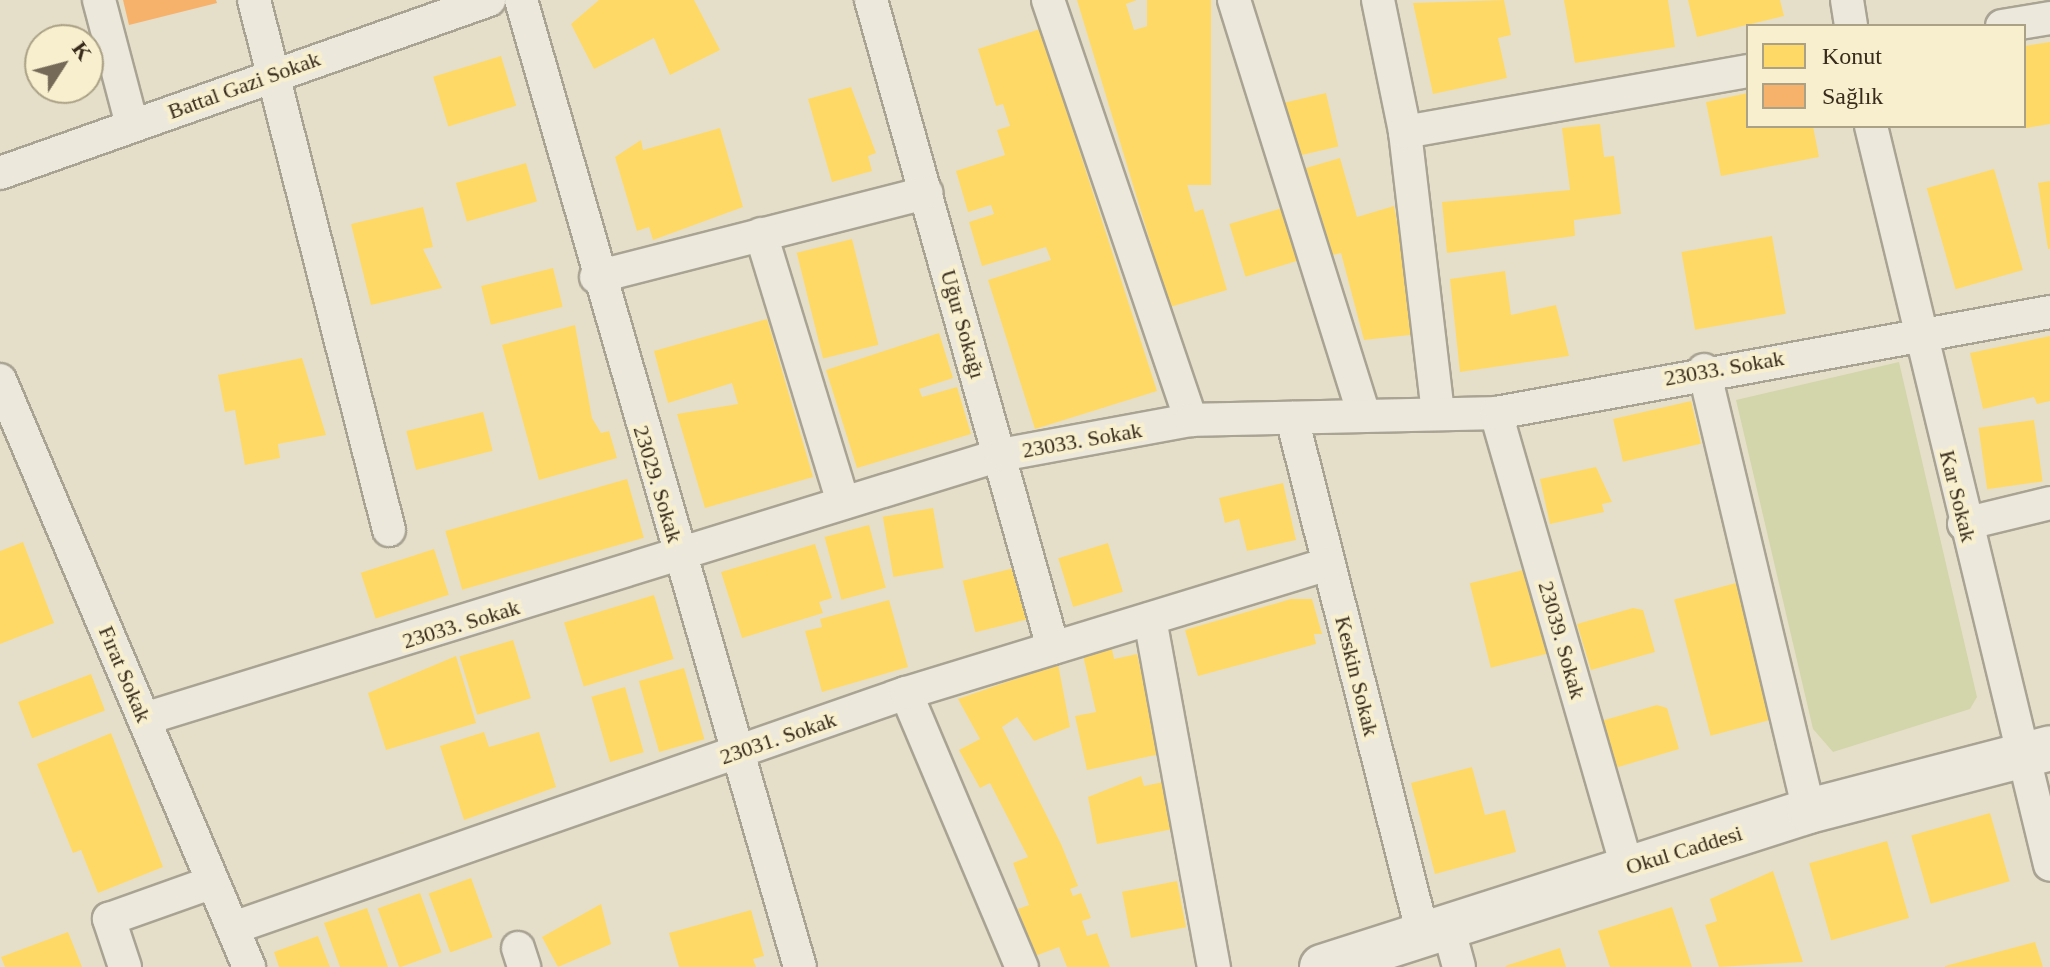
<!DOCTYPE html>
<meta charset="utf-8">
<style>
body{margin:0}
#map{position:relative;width:2050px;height:967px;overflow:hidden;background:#e5dfc9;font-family:"Times New Roman",serif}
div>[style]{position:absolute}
.green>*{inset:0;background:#d2d6aa}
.homes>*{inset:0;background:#ffd966;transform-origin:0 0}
.health>*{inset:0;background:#f6b26b}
.roads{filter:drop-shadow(2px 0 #a9a393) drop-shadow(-2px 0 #a9a393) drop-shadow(0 2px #a9a393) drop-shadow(0 -2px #a9a393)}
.minor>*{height:32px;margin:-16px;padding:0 16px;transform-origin:16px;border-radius:16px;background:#ece8dc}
.secondary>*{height:44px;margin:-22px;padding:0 22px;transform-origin:22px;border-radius:22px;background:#ece8dc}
span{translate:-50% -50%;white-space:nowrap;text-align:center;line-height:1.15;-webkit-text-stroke:8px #f7efce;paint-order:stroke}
.street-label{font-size:22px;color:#382b1b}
.legend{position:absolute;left:1746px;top:24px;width:280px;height:104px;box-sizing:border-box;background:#f7efce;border:2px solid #aba186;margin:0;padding:10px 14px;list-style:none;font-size:24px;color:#382b1b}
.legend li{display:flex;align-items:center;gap:16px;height:40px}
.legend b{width:40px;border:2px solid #aba186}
.north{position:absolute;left:24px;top:24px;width:80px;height:80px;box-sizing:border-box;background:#f7efce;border:2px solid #aba186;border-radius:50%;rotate:54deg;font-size:22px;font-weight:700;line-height:32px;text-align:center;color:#382b1b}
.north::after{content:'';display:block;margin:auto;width:28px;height:36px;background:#756a58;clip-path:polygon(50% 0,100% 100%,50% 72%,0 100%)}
</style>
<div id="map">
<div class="green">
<i style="clip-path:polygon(1899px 362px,1977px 697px,1970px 709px,1833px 752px,1813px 729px,1736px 400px)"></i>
</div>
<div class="homes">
<i style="clip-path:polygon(599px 0,694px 0,720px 50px,670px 75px,654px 38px,594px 69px,571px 24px)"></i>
<i style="clip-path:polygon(1077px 0,1137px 0,1126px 4px,1134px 30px,1148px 26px,1164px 77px,1154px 78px,1163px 110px,1172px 107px,1183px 160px,1189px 158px,1196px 179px,1187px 184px,1195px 212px,1203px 209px,1227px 290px,1170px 307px)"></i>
<i style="left:1147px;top:0;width:64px;height:185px"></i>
<i style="clip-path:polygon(1504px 0,1511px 35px,1498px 38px,1507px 78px,1433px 94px,1413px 3px)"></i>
<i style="clip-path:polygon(1564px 0,1668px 0,1675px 47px,1575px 63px)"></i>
<i style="clip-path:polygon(1688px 0,1780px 0,1784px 16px,1697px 37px)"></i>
<i style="clip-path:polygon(1040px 29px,1157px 391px,1035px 429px,988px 280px,1051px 260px,1046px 247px,982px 266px,969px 222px,994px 214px,991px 205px,968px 212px,956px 171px,1005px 155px,997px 130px,1010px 126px,1003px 104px,996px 106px,978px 49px)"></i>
<i style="clip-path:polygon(2050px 42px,2050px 124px,2026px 128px,2024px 46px)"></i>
<i style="left:501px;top:56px;width:52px;height:71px;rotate:73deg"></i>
<i style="clip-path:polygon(851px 87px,876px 153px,868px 156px,872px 171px,832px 182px,808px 99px)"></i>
<i style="left:1326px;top:93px;width:55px;height:44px;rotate:77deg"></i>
<i style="clip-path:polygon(1748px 93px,1748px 126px,1813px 126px,1819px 157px,1721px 176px,1706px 102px)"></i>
<i style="clip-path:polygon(1600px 124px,1604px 157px,1614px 156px,1621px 214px,1574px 220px,1575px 236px,1447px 253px,1442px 202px,1570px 190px,1562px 128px)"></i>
<i style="clip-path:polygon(720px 128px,743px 207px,653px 240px,649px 227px,637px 231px,615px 157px,641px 140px,643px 150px)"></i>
<i style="clip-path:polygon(1340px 158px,1357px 217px,1394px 206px,1419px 334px,1364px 340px,1341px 253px,1333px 255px,1306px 168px)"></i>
<i style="left:526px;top:163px;width:40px;height:73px;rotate:74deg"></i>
<i style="left:1994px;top:169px;width:105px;height:70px;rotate:74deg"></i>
<i style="clip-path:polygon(2050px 181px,2050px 249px,2048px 249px,2038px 183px)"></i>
<i style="clip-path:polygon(423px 207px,433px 247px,423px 249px,442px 288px,371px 305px,351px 224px)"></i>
<i style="left:1282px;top:208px;width:55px;height:55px;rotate:73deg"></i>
<i style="left:1772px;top:236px;width:79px;height:92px;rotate:80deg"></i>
<i style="left:852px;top:239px;width:109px;height:57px;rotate:76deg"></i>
<i style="left:553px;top:268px;width:40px;height:74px;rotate:76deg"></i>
<i style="clip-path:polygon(1505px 271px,1511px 315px,1556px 305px,1569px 356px,1460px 372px,1450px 279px)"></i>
<i style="clip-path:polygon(767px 319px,813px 477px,705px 508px,677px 414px,738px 404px,732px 383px,668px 403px,654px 351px)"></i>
<i style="clip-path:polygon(575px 325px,592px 418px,601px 433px,609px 431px,617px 458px,539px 480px,502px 345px)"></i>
<i style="clip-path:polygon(939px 333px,953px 378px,919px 389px,922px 397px,957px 387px,971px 434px,857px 468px,826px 370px)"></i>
<i style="clip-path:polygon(2050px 336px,2050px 401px,2037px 404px,2034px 397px,1983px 409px,1970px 353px)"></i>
<i style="clip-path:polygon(302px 358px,326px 435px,278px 444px,280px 458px,245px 465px,235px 410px,225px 412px,218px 375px)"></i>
<i style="left:1691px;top:401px;width:44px;height:80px;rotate:77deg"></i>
<i style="left:483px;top:412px;width:40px;height:79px;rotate:76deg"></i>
<i style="left:2034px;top:420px;width:62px;height:56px;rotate:82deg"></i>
<i style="clip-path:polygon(1596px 467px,1612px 502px,1602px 504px,1604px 512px,1550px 524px,1540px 479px)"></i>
<i style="left:627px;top:479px;width:61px;height:189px;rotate:74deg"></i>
<i style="clip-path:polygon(1283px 483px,1296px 540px,1247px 551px,1239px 519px,1225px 523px,1219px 498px)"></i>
<i style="left:933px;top:508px;width:61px;height:51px;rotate:80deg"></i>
<i style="left:869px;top:525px;width:65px;height:46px;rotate:75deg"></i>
<i style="clip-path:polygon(23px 542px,54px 623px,0 644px,0 551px)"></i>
<i style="left:1108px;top:543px;width:51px;height:52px;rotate:73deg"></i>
<i style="clip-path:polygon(815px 544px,832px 598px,819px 602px,823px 613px,742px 638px,721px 572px)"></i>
<i style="left:434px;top:549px;width:48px;height:77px;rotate:72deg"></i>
<i style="left:1014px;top:568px;width:53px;height:53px;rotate:76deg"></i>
<i style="left:1527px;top:569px;width:87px;height:59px;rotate:76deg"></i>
<i style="left:1736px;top:583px;width:141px;height:64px;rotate:75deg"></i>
<i style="left:654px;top:595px;width:67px;height:94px;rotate:73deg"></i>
<i style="clip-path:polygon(1291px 599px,1312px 599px,1322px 634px,1314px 634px,1316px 644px,1198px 676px,1185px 630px)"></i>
<i style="clip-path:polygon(889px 600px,908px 667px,822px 692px,805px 631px,822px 627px,820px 619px)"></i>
<i style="clip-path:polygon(1633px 608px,1643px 610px,1655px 652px,1591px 670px,1577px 624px)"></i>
<i style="left:513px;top:640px;width:61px;height:56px;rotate:73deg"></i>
<i style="clip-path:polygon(1112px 649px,1114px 659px,1137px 654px,1160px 754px,1087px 770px,1075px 716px,1096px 712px,1083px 655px)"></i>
<i style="clip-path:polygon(456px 656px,476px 723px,386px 750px,368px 693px)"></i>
<i style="clip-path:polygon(1058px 664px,1070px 727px,1034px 741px,1017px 717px,1002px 727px,1061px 844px,1078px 886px,1070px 889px,1073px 896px,1081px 893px,1091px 918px,1082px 921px,1087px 936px,1097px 933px,1110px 967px,1067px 967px,1059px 947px,1035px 956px,1018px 909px,1029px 905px,1013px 863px,1028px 857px,990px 783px,980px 788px,959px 750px,980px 739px,958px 699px)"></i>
<i style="left:684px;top:668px;width:74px;height:47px;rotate:74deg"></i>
<i style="left:91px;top:674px;width:39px;height:78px;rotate:69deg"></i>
<i style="left:625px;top:687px;width:68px;height:35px;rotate:74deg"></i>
<i style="clip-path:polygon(1657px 705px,1667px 708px,1679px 749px,1615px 768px,1601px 721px)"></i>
<i style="clip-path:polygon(484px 732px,489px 747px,539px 732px,556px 787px,464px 820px,440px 746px)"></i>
<i style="clip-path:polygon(111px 733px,163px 867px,98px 893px,81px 850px,73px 853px,37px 764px)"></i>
<i style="clip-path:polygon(1472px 767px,1485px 815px,1505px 810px,1516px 852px,1435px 874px,1411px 783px)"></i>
<i style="clip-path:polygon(1141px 776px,1144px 786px,1168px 781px,1178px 828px,1097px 844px,1088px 797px)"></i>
<i style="left:1990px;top:813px;width:71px;height:82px;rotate:74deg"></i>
<i style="left:1887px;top:841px;width:80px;height:81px;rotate:74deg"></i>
<i style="clip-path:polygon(1773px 871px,1803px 962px,1719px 967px,1705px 925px,1717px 921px,1710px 899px)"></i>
<i style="left:471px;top:878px;width:63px;height:45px;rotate:70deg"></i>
<i style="left:1177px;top:881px;width:47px;height:56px;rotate:79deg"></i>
<i style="left:420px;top:893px;width:63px;height:45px;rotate:70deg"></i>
<i style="clip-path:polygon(601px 904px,611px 944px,558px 967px,542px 937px)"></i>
<i style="clip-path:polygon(1672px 907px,1692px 967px,1610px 967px,1598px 931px)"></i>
<i style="clip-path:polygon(367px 908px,388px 967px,340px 967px,324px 923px)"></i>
<i style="clip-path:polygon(751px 910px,764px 956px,753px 959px,756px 967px,679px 967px,669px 933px)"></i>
<i style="clip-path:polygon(68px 932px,82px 967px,5px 967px,1px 957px)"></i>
<i style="clip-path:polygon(318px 936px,330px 967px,279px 967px,274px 952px)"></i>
<i style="clip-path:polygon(2035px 942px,2043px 967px,1945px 967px,1945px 966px)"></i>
<i style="clip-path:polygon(1560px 948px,1566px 967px,1506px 967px,1505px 966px)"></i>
</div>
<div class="health">
<i style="clip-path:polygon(123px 0,216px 0,217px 3px,129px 25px)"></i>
</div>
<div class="roads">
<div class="minor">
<i style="left:99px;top:0;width:129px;rotate:75.2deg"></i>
<i style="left:254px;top:0;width:547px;rotate:75.71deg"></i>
<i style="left:521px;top:0;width:1006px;rotate:73.91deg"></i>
<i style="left:871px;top:0;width:673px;rotate:74.31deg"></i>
<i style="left:1048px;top:0;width:444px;rotate:71.2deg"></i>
<i style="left:1234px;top:0;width:435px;rotate:72.6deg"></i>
<i style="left:1378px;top:0;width:135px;rotate:78.4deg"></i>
<i style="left:1405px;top:132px;width:284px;rotate:83.3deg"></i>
<i style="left:1847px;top:0;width:26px;rotate:81deg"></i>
<i style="left:2002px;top:26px;width:49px;rotate:-9.5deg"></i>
<i style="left:1871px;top:126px;width:760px;rotate:76.38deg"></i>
<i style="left:1405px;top:132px;width:348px;rotate:-10.1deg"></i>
<i style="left:0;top:173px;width:519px;rotate:-19.48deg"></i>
<i style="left:761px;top:234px;width:281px;rotate:73deg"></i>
<i style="left:596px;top:277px;width:341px;rotate:-14.3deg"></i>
<i style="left:1704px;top:370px;width:453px;rotate:76.6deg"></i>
<i style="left:0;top:380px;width:638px;rotate:67.01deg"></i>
<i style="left:1496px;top:413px;width:473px;rotate:73.9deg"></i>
<i style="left:1292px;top:418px;width:533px;rotate:75.78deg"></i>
<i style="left:1964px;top:524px;width:89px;rotate:-13.7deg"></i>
<i style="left:1150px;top:619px;width:354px;rotate:79.6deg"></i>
<i style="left:906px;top:693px;width:298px;rotate:67.1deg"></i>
<i style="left:144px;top:719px;width:896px;rotate:-17.14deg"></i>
<i style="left:1000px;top:455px;width:194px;rotate:-10.4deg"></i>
<i style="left:1191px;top:420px;width:305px;rotate:-1.3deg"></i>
<i style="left:1496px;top:413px;width:563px;rotate:-10.33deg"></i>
<i style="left:1448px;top:927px;width:41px;rotate:74.6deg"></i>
<i style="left:233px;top:928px;width:713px;rotate:-19.25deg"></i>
<i style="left:906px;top:693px;width:442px;rotate:-17deg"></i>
<i style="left:518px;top:948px;width:20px;rotate:72deg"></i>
<i style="left:125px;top:967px;width:51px;rotate:-108.4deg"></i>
<i style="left:109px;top:919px;width:110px;rotate:-19.6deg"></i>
</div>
<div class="secondary">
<i style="left:1322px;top:967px;width:511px;rotate:-17.76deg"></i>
<i style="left:1809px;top:811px;width:249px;rotate:-14.6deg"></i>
</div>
</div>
<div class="street-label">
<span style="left:244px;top:85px;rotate:-20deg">Battal Gazi Sokak</span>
<span style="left:963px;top:324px;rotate:74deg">Uğur Sokağı</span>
<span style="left:1724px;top:368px;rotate:-10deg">23033. Sokak</span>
<span style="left:1082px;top:440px;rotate:-10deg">23033. Sokak</span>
<span style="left:658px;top:484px;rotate:73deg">23029. Sokak</span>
<span style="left:1958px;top:496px;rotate:76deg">Kar Sokak</span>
<span style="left:461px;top:624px;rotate:-17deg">23033. Sokak</span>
<span style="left:1562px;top:640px;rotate:74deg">23039. Sokak</span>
<span style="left:125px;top:674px;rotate:67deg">Fırat Sokak</span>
<span style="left:1357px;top:676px;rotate:76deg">Keskin Sokak</span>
<span style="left:778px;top:738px;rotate:-19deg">23031. Sokak</span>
<span style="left:1684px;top:850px;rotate:-17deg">Okul Caddesi</span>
</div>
<ul class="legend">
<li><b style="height:22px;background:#ffd966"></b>Konut</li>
<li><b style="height:22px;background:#f6b26b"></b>Sağlık</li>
</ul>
<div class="north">K</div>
</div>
